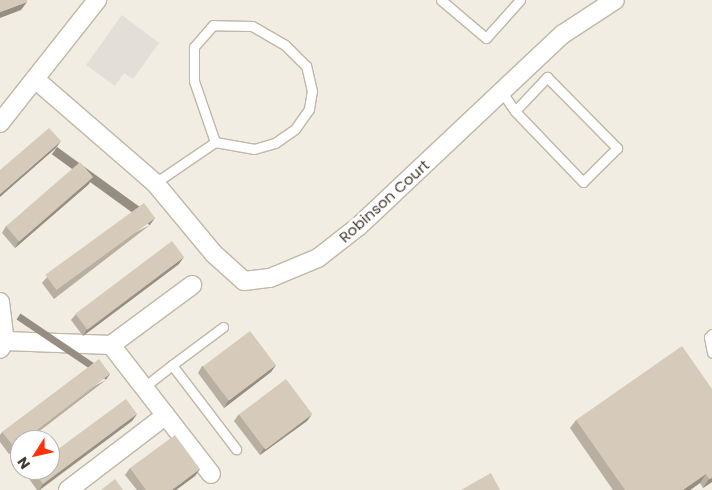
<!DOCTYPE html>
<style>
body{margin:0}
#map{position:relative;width:712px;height:490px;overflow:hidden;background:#f1ede2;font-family:Poppins,sans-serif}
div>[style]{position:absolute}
.industrial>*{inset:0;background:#e3ded7}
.roads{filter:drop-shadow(1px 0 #c0b7a7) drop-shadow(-1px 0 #c0b7a7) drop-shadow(0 1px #c0b7a7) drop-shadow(0 -1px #c0b7a7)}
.lane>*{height:9px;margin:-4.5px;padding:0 4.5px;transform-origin:4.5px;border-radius:4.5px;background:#fff}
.street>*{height:18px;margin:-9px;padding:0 9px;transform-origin:9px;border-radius:9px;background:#fff}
.wall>*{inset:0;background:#b8afa0}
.shaded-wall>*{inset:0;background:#968e82;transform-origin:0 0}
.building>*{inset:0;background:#d6cbba;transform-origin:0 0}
span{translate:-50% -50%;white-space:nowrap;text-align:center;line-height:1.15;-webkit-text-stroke:5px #fff;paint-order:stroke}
.street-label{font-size:15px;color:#433c32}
.north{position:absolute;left:10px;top:430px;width:50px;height:50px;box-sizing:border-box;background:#fff;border:1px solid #b4b1ad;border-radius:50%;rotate:235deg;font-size:14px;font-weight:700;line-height:20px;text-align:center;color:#433c32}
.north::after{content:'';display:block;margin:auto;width:18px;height:22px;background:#ff320b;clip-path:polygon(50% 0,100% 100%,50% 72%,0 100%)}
</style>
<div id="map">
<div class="industrial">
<i style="clip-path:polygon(122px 15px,159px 43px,133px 79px,124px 73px,115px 86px,86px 65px)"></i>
</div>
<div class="roads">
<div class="lane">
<i style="left:441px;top:0;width:59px;rotate:40.2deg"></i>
<i style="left:486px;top:38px;width:51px;rotate:-48.2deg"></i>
<i style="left:501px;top:91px;width:24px;rotate:55deg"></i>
<i style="left:515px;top:111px;width:47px;rotate:-46.7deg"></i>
<i style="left:547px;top:77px;width:100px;rotate:45.4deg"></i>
<i style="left:617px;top:148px;width:48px;rotate:135deg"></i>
<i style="left:583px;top:182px;width:98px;rotate:-133.8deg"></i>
<i style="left:155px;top:183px;width:73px;rotate:-34.3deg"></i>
<i style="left:215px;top:142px;width:40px;rotate:10deg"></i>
<i style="left:254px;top:149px;width:22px;rotate:-16deg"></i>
<i style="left:275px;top:143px;width:24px;rotate:-35deg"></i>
<i style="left:295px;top:129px;width:24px;rotate:-55deg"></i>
<i style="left:309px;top:109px;width:18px;rotate:-81deg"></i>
<i style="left:312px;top:91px;width:26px;rotate:-103deg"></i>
<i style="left:306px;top:66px;width:30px;rotate:-135deg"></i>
<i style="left:285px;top:45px;width:38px;rotate:-150deg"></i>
<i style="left:252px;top:26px;width:39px;rotate:-179deg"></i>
<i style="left:213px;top:25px;width:29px;rotate:131deg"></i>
<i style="left:194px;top:47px;width:34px;rotate:90deg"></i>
<i style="left:194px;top:81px;width:65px;rotate:71deg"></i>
<i style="left:223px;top:327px;width:64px;rotate:143.3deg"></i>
<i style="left:172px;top:365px;width:106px;rotate:52.7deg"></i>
<i style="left:712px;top:334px;width:4px;rotate:135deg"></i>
<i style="left:709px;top:337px;width:16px;rotate:79deg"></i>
<i style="left:144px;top:387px;width:36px;rotate:-38deg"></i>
</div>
<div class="street">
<i style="left:35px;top:79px;width:159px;rotate:40.9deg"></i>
<i style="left:155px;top:183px;width:92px;rotate:50.3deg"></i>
<i style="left:214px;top:254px;width:40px;rotate:42deg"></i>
<i style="left:244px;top:281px;width:26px;rotate:-7deg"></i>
<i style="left:270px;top:278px;width:52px;rotate:-22.6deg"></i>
<i style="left:318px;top:258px;width:52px;rotate:-38deg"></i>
<i style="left:359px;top:226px;width:280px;rotate:-43.3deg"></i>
<i style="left:563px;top:34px;width:62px;rotate:-33.2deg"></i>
<i style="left:0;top:123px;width:157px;rotate:-51.7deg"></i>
<i style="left:0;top:302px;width:39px;rotate:83deg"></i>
<i style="left:5px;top:341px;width:9px;rotate:122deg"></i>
<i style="left:5px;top:341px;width:106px;rotate:2.2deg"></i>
<i style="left:111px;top:345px;width:101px;rotate:-36.5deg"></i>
<i style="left:111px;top:345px;width:163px;rotate:52.2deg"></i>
<i style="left:68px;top:490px;width:123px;rotate:-37.4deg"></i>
</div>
</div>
<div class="wall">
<i style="clip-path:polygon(89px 184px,15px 248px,2px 233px,6px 226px)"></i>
<i style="clip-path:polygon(150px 225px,54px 299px,42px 283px,47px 277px)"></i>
<i style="clip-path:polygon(179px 264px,83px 336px,71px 320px,76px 314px)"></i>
<i style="clip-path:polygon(276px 365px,271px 372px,224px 408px,198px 373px,202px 366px)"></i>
<i style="clip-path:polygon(106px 380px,28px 440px,20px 440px,20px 446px,9px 454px,0 442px,0 435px,2px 432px)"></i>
<i style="clip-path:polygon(712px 389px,712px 482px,703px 488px,700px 483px,690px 490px,613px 490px,570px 428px,576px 420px)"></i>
<i style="clip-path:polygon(137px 414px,132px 421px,40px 490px,37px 490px,27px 476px,31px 470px,50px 470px)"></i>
<i style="clip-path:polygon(239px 414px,312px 414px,307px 421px,260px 455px,234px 421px)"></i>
<i style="clip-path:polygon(130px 468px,200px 469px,195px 476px,176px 490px,137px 490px,125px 475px)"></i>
</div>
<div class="shaded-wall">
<i style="clip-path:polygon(27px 2px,21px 10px,0 18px,0 12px)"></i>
<i style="clip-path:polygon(61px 141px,56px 148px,0 197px,0 194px)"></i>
<i style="clip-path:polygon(93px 177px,89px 184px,15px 248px,19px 241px)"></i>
<i style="left:155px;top:218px;width:9px;height:121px;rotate:126deg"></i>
<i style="clip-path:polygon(184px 257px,179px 264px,83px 336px,87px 329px)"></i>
<i style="clip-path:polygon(276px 365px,271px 372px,224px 408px,228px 401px)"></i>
<i style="left:110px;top:374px;width:7px;height:108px;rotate:124deg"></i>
<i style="clip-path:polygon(137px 414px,132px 421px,39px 490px,43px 484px)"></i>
<i style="clip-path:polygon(312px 414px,307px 421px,260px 455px,264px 448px)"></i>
<i style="clip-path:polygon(20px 443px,20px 446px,9px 454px,14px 447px)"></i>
<i style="clip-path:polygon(200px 469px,195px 476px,176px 490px,172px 490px)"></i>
<i style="clip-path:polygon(706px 474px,700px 483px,690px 490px,683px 490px)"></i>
<i style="clip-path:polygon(712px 478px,712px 482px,703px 488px,709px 479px)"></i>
</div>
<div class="building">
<i style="clip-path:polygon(0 0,27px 0,27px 2px,0 12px)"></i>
<i style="clip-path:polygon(49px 128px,61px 141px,0 194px,0 170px)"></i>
<i style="left:80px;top:162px;width:20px;height:98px;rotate:49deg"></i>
<i style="left:144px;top:203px;width:19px;height:122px;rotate:54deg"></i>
<i style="left:172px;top:241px;width:20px;height:121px;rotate:53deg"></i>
<i style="left:250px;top:331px;width:43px;height:59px;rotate:53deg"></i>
<i style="clip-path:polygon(682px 346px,712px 389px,712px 478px,709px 479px,706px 474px,683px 490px,625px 490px,576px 420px)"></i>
<i style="clip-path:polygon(99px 359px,110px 374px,24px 440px,20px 440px,20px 443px,14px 447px,2px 432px)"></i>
<i style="left:286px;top:379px;width:44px;height:59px;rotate:53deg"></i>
<i style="clip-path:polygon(126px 399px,137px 414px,43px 484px,32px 470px,50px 470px,50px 455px)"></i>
<i style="clip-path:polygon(175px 435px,200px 469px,172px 490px,146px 490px,130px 468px)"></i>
<i style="clip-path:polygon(491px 473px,500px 490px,461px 490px)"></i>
<i style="clip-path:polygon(115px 479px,123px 490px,101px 490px)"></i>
</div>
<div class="street-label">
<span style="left:384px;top:201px;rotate:-42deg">Robinson Court</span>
</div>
<div class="north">N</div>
</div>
